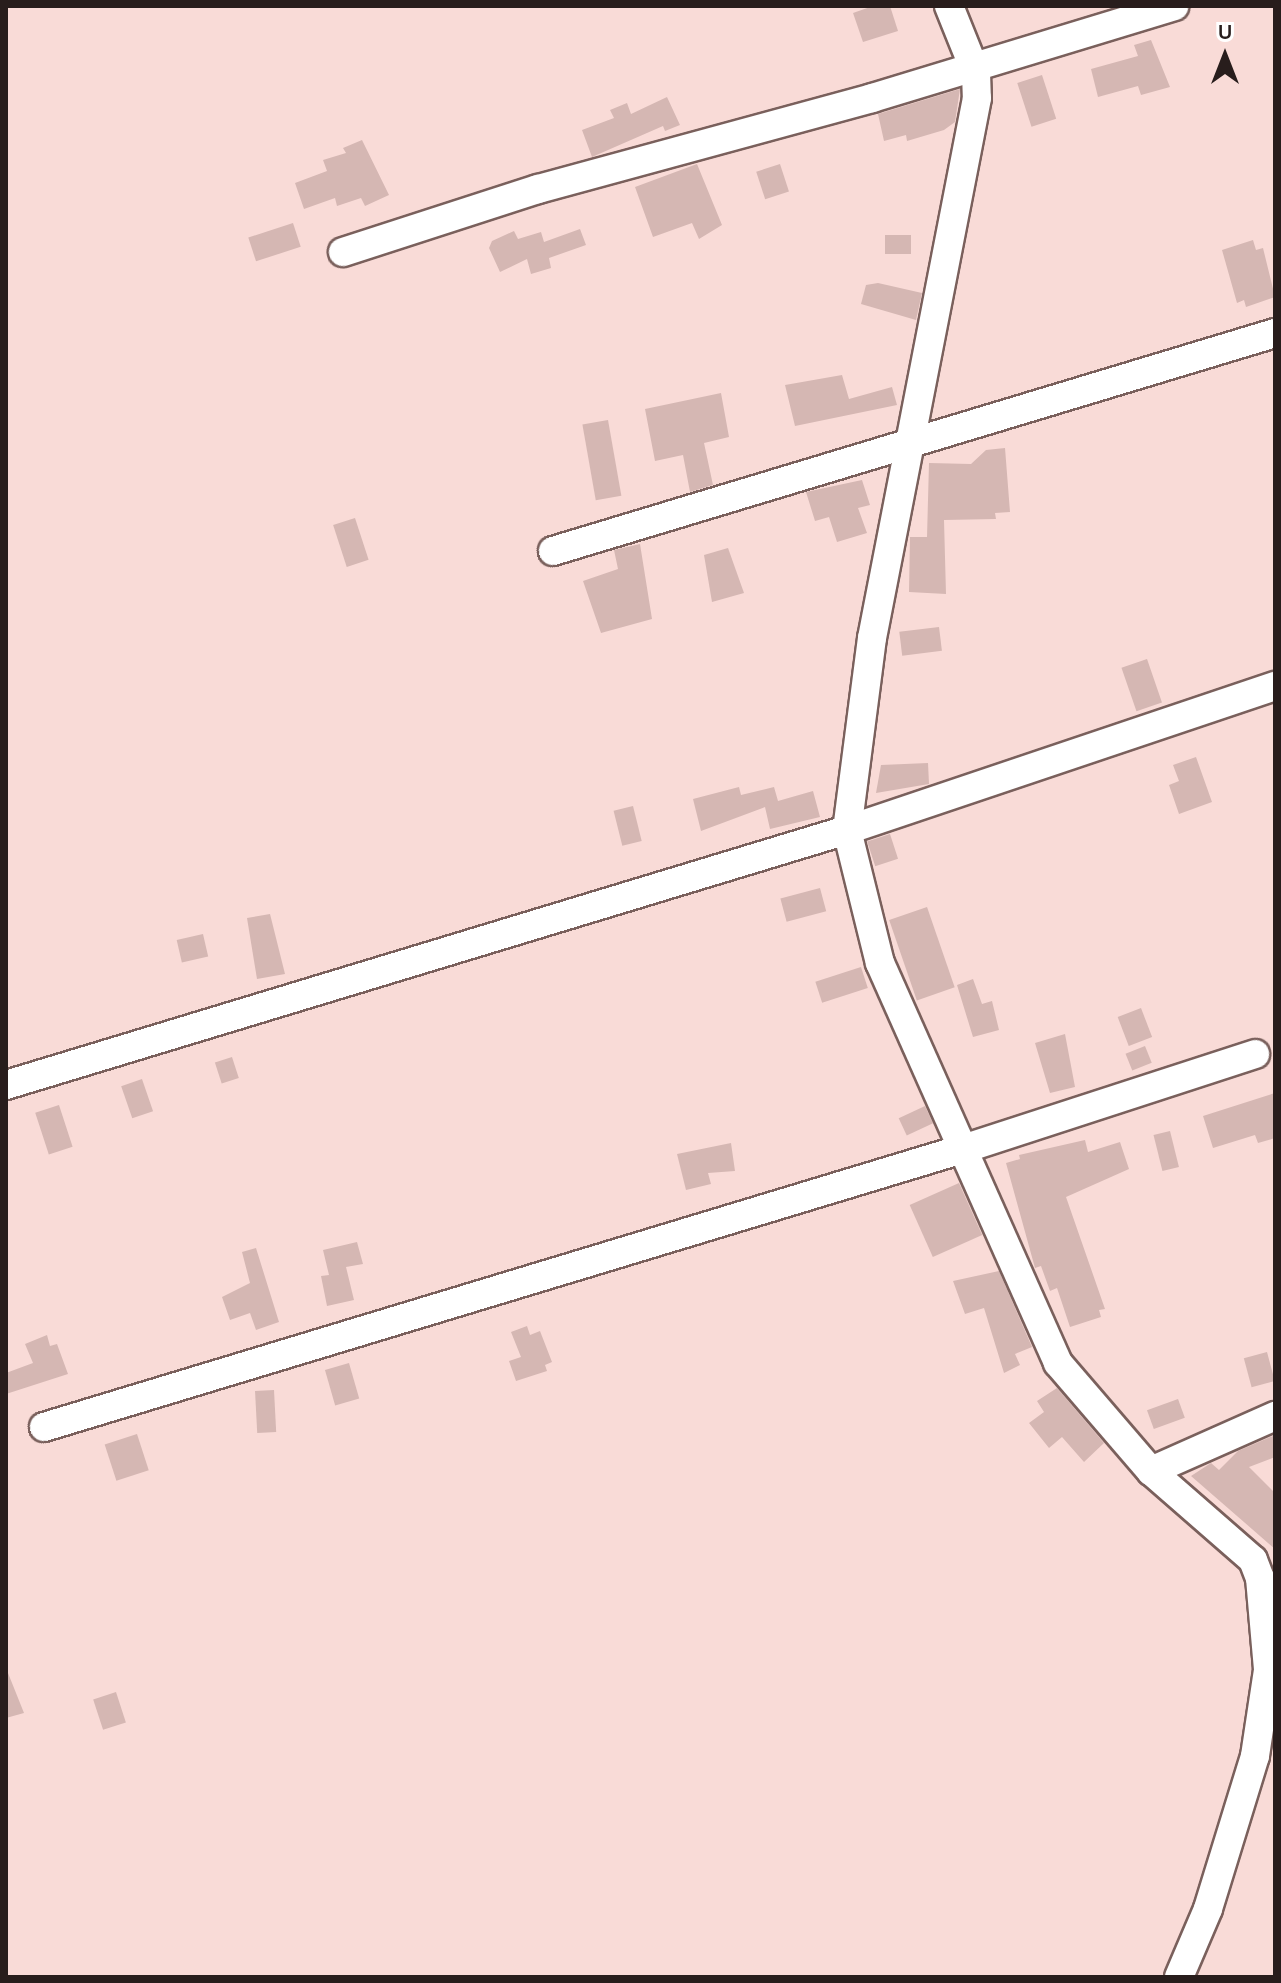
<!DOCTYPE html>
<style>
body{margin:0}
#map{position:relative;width:1281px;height:1983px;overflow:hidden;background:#f9dbd7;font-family:Karla,sans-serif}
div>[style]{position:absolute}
.building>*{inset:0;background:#d5b7b3;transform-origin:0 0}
.roads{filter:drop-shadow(2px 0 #7a605c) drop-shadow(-2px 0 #7a605c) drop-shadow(0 2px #7a605c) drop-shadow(0 -2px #7a605c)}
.minor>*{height:28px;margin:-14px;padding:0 14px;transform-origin:14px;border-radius:14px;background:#fff}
span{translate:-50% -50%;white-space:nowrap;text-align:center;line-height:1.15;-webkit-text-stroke:8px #fff;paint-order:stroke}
.frame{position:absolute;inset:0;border:8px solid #281d1c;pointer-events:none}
.north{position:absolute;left:1185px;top:16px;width:80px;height:80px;-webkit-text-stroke:6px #fff;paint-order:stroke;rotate:0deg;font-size:22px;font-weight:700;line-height:32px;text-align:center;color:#281d1c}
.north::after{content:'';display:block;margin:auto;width:28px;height:36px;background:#281d1c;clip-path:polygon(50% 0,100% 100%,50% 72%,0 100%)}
</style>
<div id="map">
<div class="building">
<i style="clip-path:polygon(873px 6px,890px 6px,898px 31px,863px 42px,853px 13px)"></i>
<i style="clip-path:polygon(1151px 40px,1170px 87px,1141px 95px,1138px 86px,1098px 97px,1091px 69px,1138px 56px,1134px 45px)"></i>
<i style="left:1042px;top:75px;width:46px;height:26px;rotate:72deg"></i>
<i style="clip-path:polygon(960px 89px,955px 122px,944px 130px,907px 141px,906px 135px,884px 141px,878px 114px)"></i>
<i style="clip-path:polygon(667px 97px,680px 125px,665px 131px,663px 126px,592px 157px,582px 130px,614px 118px,610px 110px,627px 103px,631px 114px)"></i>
<i style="clip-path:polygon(362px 140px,389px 195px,365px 206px,361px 198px,337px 206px,335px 198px,304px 209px,295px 183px,327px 171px,323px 160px,346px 153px,343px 148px)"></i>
<i style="clip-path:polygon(697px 164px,722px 225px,699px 239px,692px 223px,653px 237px,635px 187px)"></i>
<i style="left:780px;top:164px;width:29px;height:25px;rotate:72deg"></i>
<i style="left:293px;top:223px;width:25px;height:47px;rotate:72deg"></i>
<i style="clip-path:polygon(580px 229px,586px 245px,549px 258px,551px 268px,531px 274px,527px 259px,500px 272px,489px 248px,492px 241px,514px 231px,518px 239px,541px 232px,544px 242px)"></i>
<i style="left:885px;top:235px;width:26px;height:19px"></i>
<i style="clip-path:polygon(1253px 240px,1256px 250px,1263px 248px,1275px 297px,1246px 307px,1244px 300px,1237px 303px,1222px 250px)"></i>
<i style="clip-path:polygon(878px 283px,922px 293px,916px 320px,861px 304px,866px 285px)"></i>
<i style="clip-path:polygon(842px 375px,849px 399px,892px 387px,897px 405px,795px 426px,785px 385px)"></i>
<i style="clip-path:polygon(721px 393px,729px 437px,704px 443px,713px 485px,690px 492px,683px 455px,655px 461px,645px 409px)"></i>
<i style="left:608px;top:420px;width:77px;height:26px;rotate:80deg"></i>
<i style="clip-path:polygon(1005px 448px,1010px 512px,995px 513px,996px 519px,944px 520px,946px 594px,909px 592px,910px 537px,927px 537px,929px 463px,971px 464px,986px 450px)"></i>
<i style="clip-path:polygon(862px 480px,870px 505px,858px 508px,867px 533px,837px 542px,829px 517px,815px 521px,806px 492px)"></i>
<i style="left:355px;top:518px;width:44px;height:23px;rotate:72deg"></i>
<i style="clip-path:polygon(640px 544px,652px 619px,601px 633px,583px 581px,618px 569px,614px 550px)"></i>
<i style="clip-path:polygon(728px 548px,744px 593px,712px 602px,704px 555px)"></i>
<i style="left:939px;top:627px;width:24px;height:40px;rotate:83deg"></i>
<i style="left:1147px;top:659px;width:46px;height:27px;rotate:71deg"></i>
<i style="clip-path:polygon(1196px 757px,1212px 802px,1179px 814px,1169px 785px,1179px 781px,1173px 765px)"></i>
<i style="clip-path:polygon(928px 763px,929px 784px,876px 793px,881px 765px)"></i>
<i style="clip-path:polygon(739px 787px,741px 795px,774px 787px,778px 801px,813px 791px,820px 817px,770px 829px,765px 807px,701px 831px,693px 799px)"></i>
<i style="left:633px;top:806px;width:36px;height:20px;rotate:76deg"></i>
<i style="left:890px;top:834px;width:26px;height:24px;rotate:72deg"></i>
<i style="left:820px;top:888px;width:24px;height:41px;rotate:75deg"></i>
<i style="left:927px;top:907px;width:85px;height:40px;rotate:71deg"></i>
<i style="clip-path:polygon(270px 914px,285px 974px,257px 979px,247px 918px)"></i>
<i style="left:203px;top:934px;width:23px;height:27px;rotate:77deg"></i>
<i style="left:861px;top:967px;width:22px;height:48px;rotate:72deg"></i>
<i style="clip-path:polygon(973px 979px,982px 1004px,992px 1001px,999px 1030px,973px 1037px,957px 985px)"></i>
<i style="left:1141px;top:1008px;width:31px;height:25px;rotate:69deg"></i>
<i style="clip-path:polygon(1065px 1034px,1075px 1087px,1050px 1093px,1035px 1043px)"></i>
<i style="left:1145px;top:1046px;width:18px;height:21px;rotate:68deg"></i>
<i style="left:232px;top:1057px;width:22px;height:18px;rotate:72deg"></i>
<i style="left:142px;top:1079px;width:34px;height:22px;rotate:71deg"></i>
<i style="clip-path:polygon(1275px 1093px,1275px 1138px,1258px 1143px,1255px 1135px,1213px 1148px,1203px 1116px)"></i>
<i style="left:59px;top:1105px;width:44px;height:25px;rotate:72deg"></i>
<i style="left:925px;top:1106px;width:19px;height:29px;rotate:65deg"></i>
<i style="left:1170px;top:1131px;width:37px;height:17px;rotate:76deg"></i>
<i style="clip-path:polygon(1085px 1140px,1088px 1152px,1120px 1142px,1129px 1169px,1066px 1197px,1105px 1309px,1099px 1310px,1101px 1317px,1070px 1327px,1057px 1288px,1050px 1291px,1041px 1266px,1035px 1268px,1006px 1163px,1020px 1159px,1019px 1155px)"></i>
<i style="clip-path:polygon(731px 1143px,735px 1171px,708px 1173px,711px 1184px,686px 1190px,677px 1154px)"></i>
<i style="left:959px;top:1183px;width:57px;height:54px;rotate:66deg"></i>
<i style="clip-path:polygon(357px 1242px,363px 1264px,346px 1267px,354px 1300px,327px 1306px,321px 1276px,329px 1275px,323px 1250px)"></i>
<i style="clip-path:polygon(256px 1248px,279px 1322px,256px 1330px,250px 1313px,230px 1320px,222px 1297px,250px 1283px,242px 1252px)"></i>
<i style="clip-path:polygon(999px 1271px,1032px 1347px,1015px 1354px,1020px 1365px,1004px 1373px,984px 1308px,965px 1314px,953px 1281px)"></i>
<i style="clip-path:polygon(527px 1326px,530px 1335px,540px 1331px,552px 1362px,545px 1365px,547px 1371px,516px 1381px,509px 1361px,521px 1357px,511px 1332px)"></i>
<i style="clip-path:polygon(47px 1335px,50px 1346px,57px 1344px,68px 1374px,6px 1394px,6px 1373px,33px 1363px,25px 1344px)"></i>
<i style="left:1267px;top:1352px;width:30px;height:24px;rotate:75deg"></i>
<i style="left:349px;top:1363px;width:37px;height:25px;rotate:74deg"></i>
<i style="clip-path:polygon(1057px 1388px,1104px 1443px,1084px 1462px,1062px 1437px,1049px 1448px,1029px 1423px,1044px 1412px,1037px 1401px)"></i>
<i style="left:274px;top:1390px;width:42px;height:19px;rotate:87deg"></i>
<i style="left:1178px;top:1399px;width:20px;height:33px;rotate:70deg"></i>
<i style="left:137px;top:1434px;width:38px;height:34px;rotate:72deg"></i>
<i style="clip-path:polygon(1275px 1435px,1275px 1457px,1249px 1467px,1275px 1493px,1275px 1549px,1191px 1476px,1211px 1463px,1219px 1470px,1238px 1451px)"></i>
<i style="clip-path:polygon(6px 1668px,24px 1713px,6px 1718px)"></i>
<i style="left:116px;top:1692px;width:32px;height:24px;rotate:72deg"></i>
</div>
<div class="roads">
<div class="minor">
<i style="left:949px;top:6px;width:72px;rotate:68.1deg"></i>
<i style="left:976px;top:73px;width:25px;rotate:88deg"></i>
<i style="left:977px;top:98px;width:550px;rotate:101deg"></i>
<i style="left:872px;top:638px;width:194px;rotate:97.4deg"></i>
<i style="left:847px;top:830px;width:137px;rotate:76.1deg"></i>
<i style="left:880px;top:963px;width:438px;rotate:66deg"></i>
<i style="left:1058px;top:1363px;width:143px;rotate:49.3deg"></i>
<i style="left:1151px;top:1471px;width:135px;rotate:41.1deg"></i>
<i style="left:1253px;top:1560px;width:19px;rotate:69deg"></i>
<i style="left:1260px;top:1578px;width:92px;rotate:85deg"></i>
<i style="left:1268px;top:1670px;width:87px;rotate:98.6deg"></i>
<i style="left:1255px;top:1756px;width:160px;rotate:107.1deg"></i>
<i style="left:1208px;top:1909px;width:74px;rotate:113.1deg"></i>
<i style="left:343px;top:252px;width:205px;rotate:-17.9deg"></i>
<i style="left:538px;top:189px;width:346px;rotate:-15.2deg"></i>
<i style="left:872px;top:98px;width:316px;rotate:-16.9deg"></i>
<i style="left:553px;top:551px;width:754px;rotate:-16.8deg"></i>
<i style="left:6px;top:1085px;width:879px;rotate:-16.87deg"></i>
<i style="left:847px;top:830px;width:452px;rotate:-18.6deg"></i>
<i style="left:44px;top:1427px;width:963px;rotate:-16.84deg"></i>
<i style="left:966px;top:1148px;width:304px;rotate:-18deg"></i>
<i style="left:1151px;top:1471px;width:136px;rotate:-23.9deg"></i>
</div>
</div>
<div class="frame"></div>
<div class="north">U</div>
</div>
